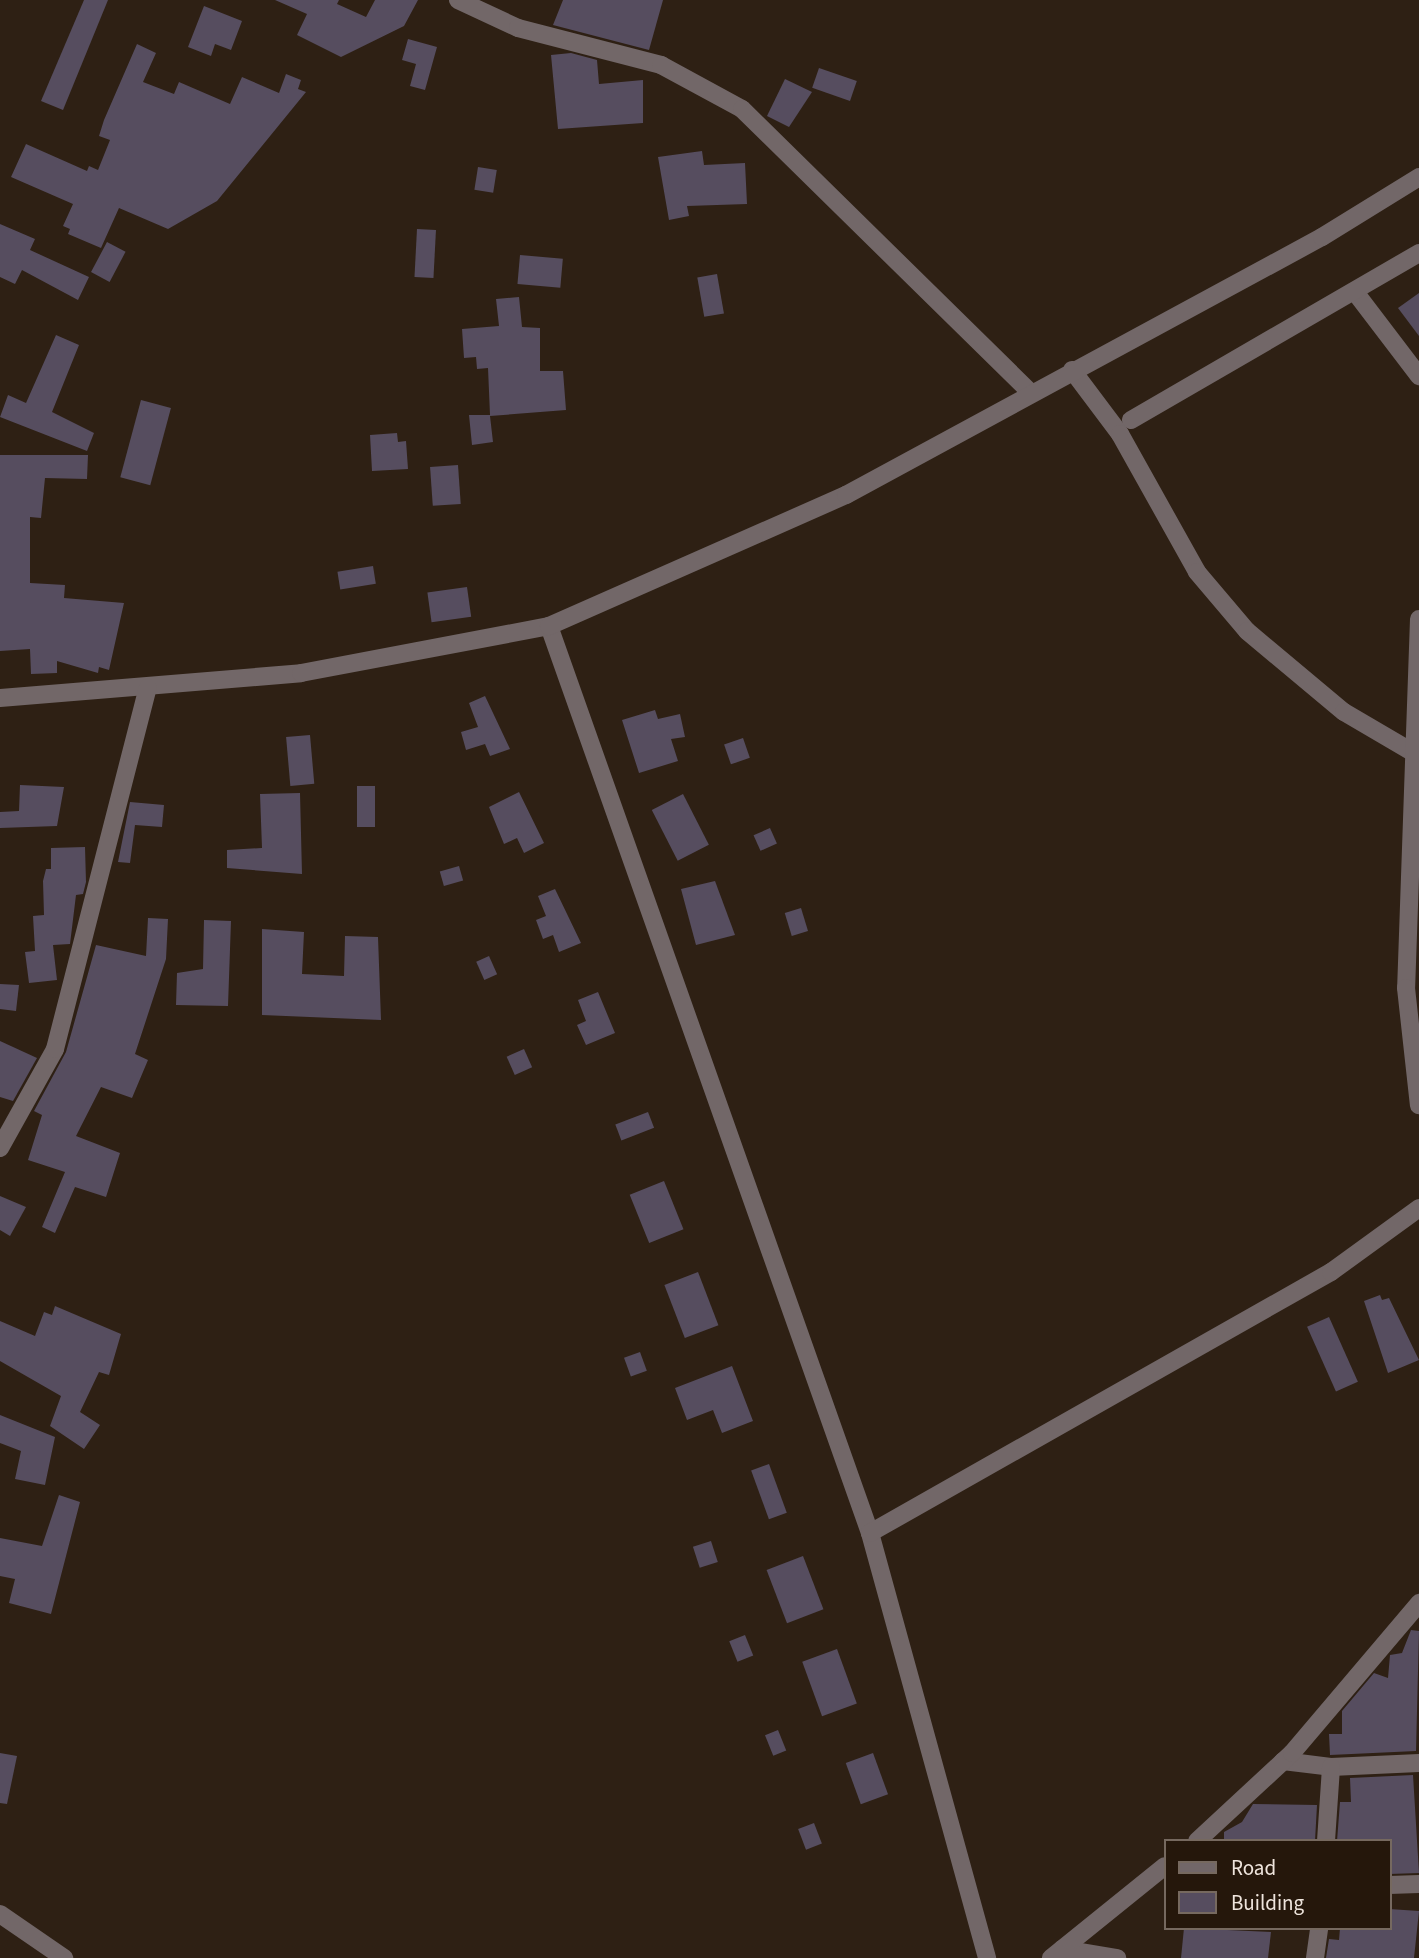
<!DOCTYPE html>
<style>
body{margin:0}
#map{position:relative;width:1419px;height:1958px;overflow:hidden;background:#2e2014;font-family:"Source Sans 3",sans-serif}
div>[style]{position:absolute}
.building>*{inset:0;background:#564d5f;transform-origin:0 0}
.minor>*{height:18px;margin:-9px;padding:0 9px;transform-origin:9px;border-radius:9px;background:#726768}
span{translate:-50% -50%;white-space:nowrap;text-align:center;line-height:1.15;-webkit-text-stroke:5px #25170b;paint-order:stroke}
.legend{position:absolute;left:1164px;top:1839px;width:228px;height:91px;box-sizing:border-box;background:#25170b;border:2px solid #76695f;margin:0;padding:9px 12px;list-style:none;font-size:21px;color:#efe5dd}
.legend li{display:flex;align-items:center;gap:14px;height:35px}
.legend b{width:35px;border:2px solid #76695f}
</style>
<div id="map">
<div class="building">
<i style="clip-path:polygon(84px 0,108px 0,63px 110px,41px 101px)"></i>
<i style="clip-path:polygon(275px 0,339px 0,337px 4px,366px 17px,375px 0,418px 0,404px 26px,341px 57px,297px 35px,307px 14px)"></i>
<i style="clip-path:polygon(563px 0,663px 0,649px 50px,553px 25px)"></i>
<i style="clip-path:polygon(204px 6px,242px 21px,231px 50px,215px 44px,211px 56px,188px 47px)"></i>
<i style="clip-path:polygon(408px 39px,437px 47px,425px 90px,410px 86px,416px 64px,402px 60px)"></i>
<i style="clip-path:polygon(137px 44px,156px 53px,143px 82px,174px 94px,179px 82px,230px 104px,242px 77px,279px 93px,286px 74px,301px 80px,298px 89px,306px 92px,217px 201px,168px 229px,119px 208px,101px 248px,68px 234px,70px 229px,63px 226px,73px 204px,11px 177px,26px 144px,87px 171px,89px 166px,98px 170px,110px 140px,99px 136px,104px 120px)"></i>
<i style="clip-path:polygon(571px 53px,597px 60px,599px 84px,643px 80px,643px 123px,558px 129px,551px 55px)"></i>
<i style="left:819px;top:68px;width:40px;height:21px;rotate:19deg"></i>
<i style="clip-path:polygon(785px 79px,812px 92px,789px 127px,767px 116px)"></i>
<i style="clip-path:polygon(702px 151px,704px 165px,745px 163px,747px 204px,687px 206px,689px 216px,669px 220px,658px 157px)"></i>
<i style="left:478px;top:167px;width:19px;height:23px;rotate:9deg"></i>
<i style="clip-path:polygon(0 224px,35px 239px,30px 250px,89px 277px,78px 300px,22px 270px,15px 284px,0 277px)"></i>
<i style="left:417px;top:229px;width:19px;height:48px;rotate:3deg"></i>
<i style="left:107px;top:242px;width:21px;height:34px;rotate:28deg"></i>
<i style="left:520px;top:255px;width:43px;height:29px;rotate:5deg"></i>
<i style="left:717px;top:274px;width:40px;height:20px;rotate:80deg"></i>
<i style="clip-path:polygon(1419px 293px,1419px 336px,1398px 308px)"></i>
<i style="clip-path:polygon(519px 297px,522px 327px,540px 328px,540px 371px,563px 371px,566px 410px,490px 416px,493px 442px,472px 445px,469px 415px,490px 415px,488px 368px,477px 369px,476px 357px,464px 358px,462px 329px,499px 326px,496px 299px)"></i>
<i style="clip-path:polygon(56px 335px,79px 345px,52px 412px,94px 433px,87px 451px,0 417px,8px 395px,26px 403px)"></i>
<i style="left:141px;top:400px;width:31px;height:80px;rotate:15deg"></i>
<i style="clip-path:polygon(397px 433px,398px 442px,406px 441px,408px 469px,372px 471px,370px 435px)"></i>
<i style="clip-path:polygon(0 455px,88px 455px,87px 479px,45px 478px,41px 518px,30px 517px,30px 583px,65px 585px,64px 598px,124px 603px,109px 670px,99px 667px,98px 673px,57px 661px,57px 673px,31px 674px,30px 649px,0 651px)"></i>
<i style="left:458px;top:465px;width:39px;height:28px;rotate:86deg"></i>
<i style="left:373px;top:566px;width:18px;height:36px;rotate:81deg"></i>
<i style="left:467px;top:587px;width:30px;height:40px;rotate:82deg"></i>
<i style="clip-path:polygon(485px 696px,510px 749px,490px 756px,485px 744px,466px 750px,461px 732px,478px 727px,469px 703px)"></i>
<i style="clip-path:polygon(655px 710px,658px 719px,680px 714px,685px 737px,671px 739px,678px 761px,639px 773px,622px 720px)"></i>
<i style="left:310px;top:735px;width:49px;height:24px;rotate:85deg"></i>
<i style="left:743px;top:738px;width:21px;height:20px;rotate:71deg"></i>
<i style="clip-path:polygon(20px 785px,64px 787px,57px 826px,0 828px,0 812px,19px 811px)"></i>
<i style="left:357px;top:786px;width:18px;height:41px"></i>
<i style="clip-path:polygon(519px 792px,544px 843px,524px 853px,517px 838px,504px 844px,489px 807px)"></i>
<i style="clip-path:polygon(300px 793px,302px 874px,227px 868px,227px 850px,262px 848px,260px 794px)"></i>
<i style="left:683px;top:794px;width:57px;height:35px;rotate:63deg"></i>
<i style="clip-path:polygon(130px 802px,164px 805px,162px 827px,135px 825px,130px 863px,118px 862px)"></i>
<i style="left:770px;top:828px;width:17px;height:18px;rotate:66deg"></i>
<i style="clip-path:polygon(85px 847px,86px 882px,83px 894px,76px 895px,70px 944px,53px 945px,57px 980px,29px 983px,25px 952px,35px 951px,33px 916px,44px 915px,43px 881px,46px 869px,51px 869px,51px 848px)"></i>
<i style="left:459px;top:866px;width:15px;height:20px;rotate:74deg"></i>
<i style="clip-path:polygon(715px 881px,735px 935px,696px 945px,681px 889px)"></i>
<i style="clip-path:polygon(555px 889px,581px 943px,559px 952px,553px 935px,543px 939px,536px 920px,546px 916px,538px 896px)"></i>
<i style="left:801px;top:908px;width:24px;height:17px;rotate:73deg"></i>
<i style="clip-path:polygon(148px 918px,168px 919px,166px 959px,135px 1054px,148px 1060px,132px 1098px,101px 1087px,76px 1136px,120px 1153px,106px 1197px,75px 1187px,55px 1233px,42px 1227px,65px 1172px,28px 1160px,42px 1115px,34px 1111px,66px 1052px,96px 945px,146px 956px)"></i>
<i style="clip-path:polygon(204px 920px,231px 921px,228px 1006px,176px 1005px,177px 973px,203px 969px)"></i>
<i style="clip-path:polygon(262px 929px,304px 932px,302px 974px,344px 976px,345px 936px,378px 937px,381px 1020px,262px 1015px)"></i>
<i style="left:489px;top:956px;width:20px;height:14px;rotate:66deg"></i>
<i style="clip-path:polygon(0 984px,19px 985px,16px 1011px,0 1009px)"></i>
<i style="clip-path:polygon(598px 992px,615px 1033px,586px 1045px,577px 1025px,586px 1021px,578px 1000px)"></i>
<i style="clip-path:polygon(0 1041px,37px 1058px,13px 1101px,0 1097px)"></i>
<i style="left:524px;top:1049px;width:20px;height:19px;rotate:66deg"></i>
<i style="left:648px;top:1112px;width:17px;height:35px;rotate:69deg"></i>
<i style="left:664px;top:1181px;width:52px;height:37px;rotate:68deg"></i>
<i style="clip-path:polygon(0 1196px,26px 1207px,10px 1236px,0 1230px)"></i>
<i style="left:698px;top:1272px;width:57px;height:36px;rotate:69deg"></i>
<i style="clip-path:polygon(1380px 1295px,1382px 1300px,1389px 1298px,1419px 1360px,1388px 1373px,1364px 1301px)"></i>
<i style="clip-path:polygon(55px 1306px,121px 1334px,109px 1375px,99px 1372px,80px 1412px,100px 1425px,84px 1449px,50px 1426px,61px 1396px,0 1361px,0 1321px,35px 1336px,44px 1312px,52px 1315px)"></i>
<i style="left:1329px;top:1317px;width:71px;height:24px;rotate:66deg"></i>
<i style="left:640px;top:1352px;width:20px;height:17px;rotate:70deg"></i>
<i style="clip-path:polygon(732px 1366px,753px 1421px,722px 1433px,713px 1410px,687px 1420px,675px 1388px)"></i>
<i style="clip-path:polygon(0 1415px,55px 1437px,45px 1485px,15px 1479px,21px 1451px,0 1443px)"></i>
<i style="left:769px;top:1464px;width:52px;height:19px;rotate:70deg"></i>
<i style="clip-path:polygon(59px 1495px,80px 1502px,51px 1614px,9px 1603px,15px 1579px,0 1576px,0 1538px,42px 1546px)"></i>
<i style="left:711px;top:1541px;width:22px;height:19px;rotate:72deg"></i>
<i style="left:803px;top:1556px;width:57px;height:39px;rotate:69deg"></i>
<i style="clip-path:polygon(1411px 1630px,1419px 1631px,1416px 1751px,1330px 1755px,1329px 1734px,1342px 1734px,1342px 1711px,1374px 1673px,1388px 1678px,1390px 1655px,1402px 1653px)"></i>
<i style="left:745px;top:1635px;width:22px;height:17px;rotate:68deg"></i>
<i style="left:837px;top:1649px;width:58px;height:37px;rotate:70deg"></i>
<i style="left:778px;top:1730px;width:22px;height:14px;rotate:68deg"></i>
<i style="clip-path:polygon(0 1753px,17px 1756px,7px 1804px,0 1803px)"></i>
<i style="left:873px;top:1753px;width:44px;height:29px;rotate:70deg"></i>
<i style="clip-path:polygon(1413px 1775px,1419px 1873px,1389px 1874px,1389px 1841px,1337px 1841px,1340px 1802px,1351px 1802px,1350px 1778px)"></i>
<i style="clip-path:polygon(1253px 1804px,1317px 1805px,1315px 1841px,1224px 1841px,1224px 1832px,1242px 1822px)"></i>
<i style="left:814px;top:1823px;width:22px;height:17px;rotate:69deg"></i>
<i style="clip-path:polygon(1389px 1909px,1419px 1911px,1414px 1958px,1326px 1958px,1329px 1939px,1339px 1940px,1340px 1928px,1389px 1928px)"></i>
<i style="clip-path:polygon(1184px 1928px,1271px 1932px,1268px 1958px,1181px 1958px)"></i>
</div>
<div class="minor">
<i style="left:458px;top:0;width:66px;rotate:25deg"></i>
<i style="left:518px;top:28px;width:148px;rotate:14.5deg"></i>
<i style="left:661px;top:65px;width:92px;rotate:28.5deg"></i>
<i style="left:742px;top:109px;width:405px;rotate:44.5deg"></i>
<i style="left:1355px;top:292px;width:106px;rotate:52.7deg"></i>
<i style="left:1072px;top:370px;width:80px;rotate:53.1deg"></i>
<i style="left:1120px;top:434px;width:158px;rotate:60.8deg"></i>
<i style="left:1197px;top:572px;width:77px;rotate:49.7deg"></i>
<i style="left:1247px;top:631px;width:126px;rotate:39.9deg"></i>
<i style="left:1344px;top:712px;width:87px;rotate:30.4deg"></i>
<i style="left:1131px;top:420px;width:333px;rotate:-30.1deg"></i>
<i style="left:1419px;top:619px;width:369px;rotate:92deg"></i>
<i style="left:1406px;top:988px;width:118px;rotate:83.7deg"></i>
<i style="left:549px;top:626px;width:962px;rotate:70.51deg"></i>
<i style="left:870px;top:1533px;width:441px;rotate:74.6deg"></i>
<i style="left:0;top:698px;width:302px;rotate:-4.7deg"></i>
<i style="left:301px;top:673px;width:252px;rotate:-10.7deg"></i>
<i style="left:549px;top:626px;width:325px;rotate:-23.8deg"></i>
<i style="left:846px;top:495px;width:541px;rotate:-28.46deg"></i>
<i style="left:1322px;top:237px;width:114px;rotate:-31.7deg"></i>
<i style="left:0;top:1148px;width:113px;rotate:-60.9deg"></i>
<i style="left:55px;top:1049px;width:373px;rotate:-75.6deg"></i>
<i style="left:870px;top:1533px;width:530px;rotate:-29.52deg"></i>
<i style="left:1331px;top:1272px;width:109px;rotate:-36deg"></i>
<i style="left:1283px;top:1761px;width:48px;rotate:7.1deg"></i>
<i style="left:1331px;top:1767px;width:88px;rotate:-2.6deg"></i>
<i style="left:1197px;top:1841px;width:129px;rotate:-42.8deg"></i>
<i style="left:1292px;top:1753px;width:197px;rotate:-49.7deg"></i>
<i style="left:1326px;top:1841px;width:74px;rotate:-86.1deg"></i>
<i style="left:1389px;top:1885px;width:30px;rotate:-2deg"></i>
<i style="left:0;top:1914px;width:78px;rotate:34.5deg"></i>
<i style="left:1062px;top:1949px;width:56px;rotate:9.3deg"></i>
<i style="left:1051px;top:1958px;width:146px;rotate:-38.9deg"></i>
<i style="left:1315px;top:1958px;width:30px;rotate:-82deg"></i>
</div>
<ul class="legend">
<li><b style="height:9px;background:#726768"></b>Road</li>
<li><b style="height:19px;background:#564d5f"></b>Building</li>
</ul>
</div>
